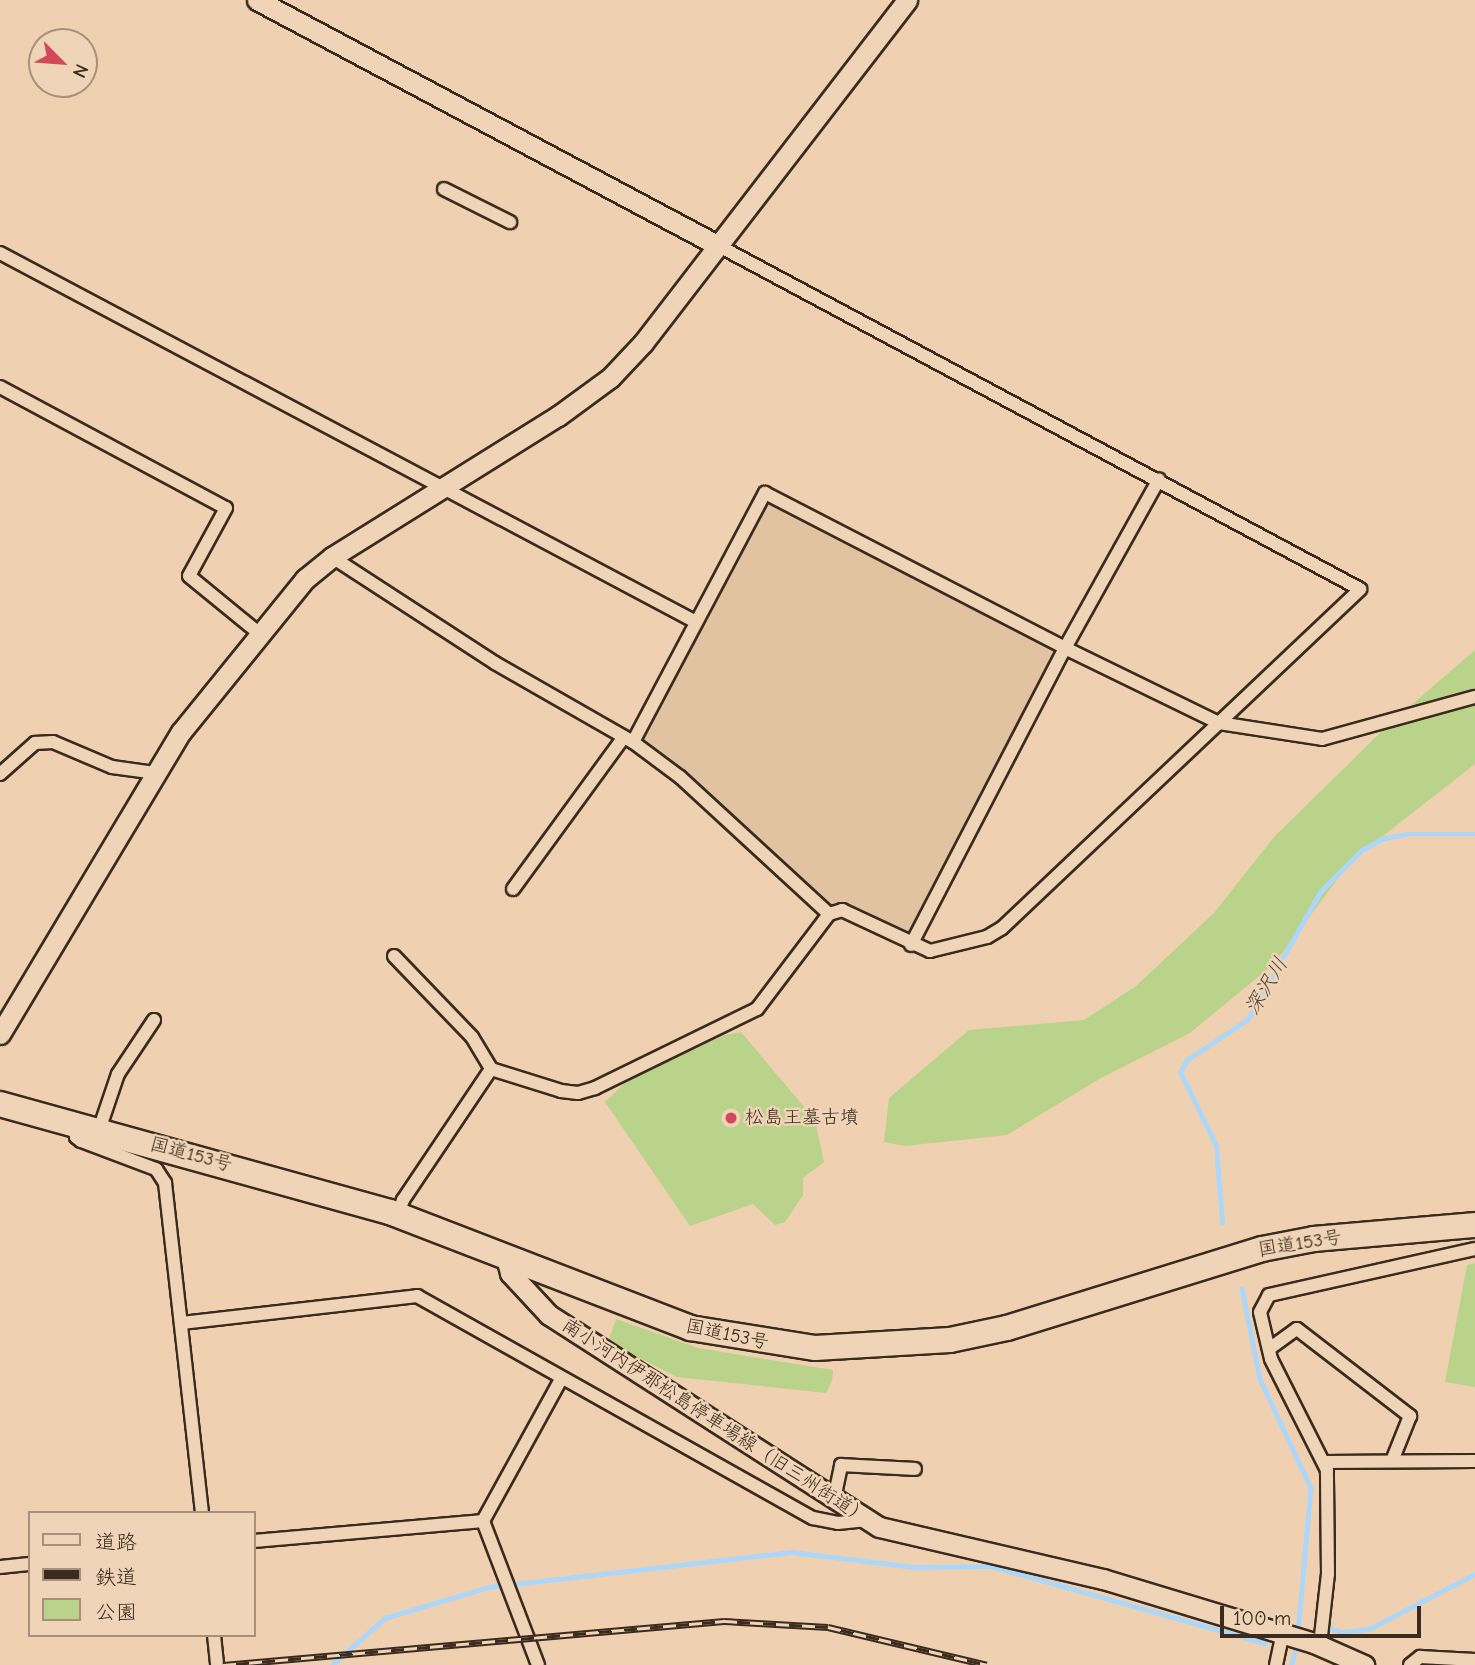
<!DOCTYPE html>
<meta charset="utf-8">
<style>
body{margin:0}
#map{position:relative;width:1475px;height:1665px;overflow:hidden;background:#efd1b2;font-family:"Comic Neue","Klee One",sans-serif}
div>[style]{position:absolute}
.built>*{inset:0;background:#e1c3a2}
.green>*{inset:0;background:#b9d38b}
.stream>*{height:4.5px;margin:-2.25px;padding:0 2.25px;transform-origin:2.25px;border-radius:2.25px;background:#add7f8}
.roads{filter:drop-shadow(2px 0 #3b2a1e) drop-shadow(-2px 0 #3b2a1e) drop-shadow(0 2px #3b2a1e) drop-shadow(0 -2px #3b2a1e)}
.street>*{height:12px;margin:-6px;padding:0 6px;transform-origin:6px;border-radius:6px;background:#f0d4b7}
.secondary>*{height:19px;margin:-9.5px;padding:0 9.5px;transform-origin:9.5px;border-radius:9.5px;background:#f0d4b7}
.highway>*{height:24px;margin:-12px;padding:0 12px;transform-origin:12px;border-radius:12px;background:#f0d4b7}
.rail>*{height:7px;margin-top:-3.5px;transform-origin:0;background:repeating-linear-gradient(90deg,#f0d4b7 0 13px,#3b2a1e 0 26px);box-sizing:border-box;border-block:2px solid #3b2a1e}
.dots>*{width:19px;height:19px;translate:-50% -50%;box-sizing:border-box;border:4px solid #f0d4b7;border-radius:50%}
span{translate:-50% -50%;white-space:nowrap;text-align:center;line-height:1.15;-webkit-text-stroke:5px #f0d4b7;paint-order:stroke}
.poi-label{font-size:19px;color:#3b2a1e}
.left{translate:0 -50%;text-align:left}
.street-label{font-size:19px;color:#3b2a1e}
.water-label{font-size:21px;color:#4c443f;font-style:italic}
.legend{position:absolute;left:28px;top:1511px;width:228px;height:126px;box-sizing:border-box;background:#f0d4b7;border:2px solid #a8907a;margin:0;padding:9px 12px;list-style:none;font-size:21px;color:#3b2a1e}
.legend li{display:flex;align-items:center;gap:14px;height:35px}
.legend b{width:35px;border:2px solid #a8907a}
.north{position:absolute;left:28px;top:28px;width:70px;height:70px;box-sizing:border-box;background:#f0d4b7;border:2px solid #a8907a;border-radius:50%;rotate:115deg;font-size:19px;font-weight:700;line-height:28px;text-align:center;color:#3b2a1e}
.north::after{content:'';display:block;margin:auto;width:24px;height:32px;background:#d1495b;clip-path:polygon(50% 0,100% 100%,50% 72%,0 100%)}
.scale{position:absolute;left:1220px;top:1606px;width:201px;height:32px;box-sizing:border-box;border:4px solid #3b2a1e;border-top:0;padding-left:9px;font-size:21px;line-height:24px;white-space:nowrap;color:#3b2a1e;-webkit-text-stroke:5px #f0d4b7;paint-order:stroke}
</style>
<div id="map">
<div class="built">
<i style="clip-path:polygon(765px 493px,1065px 648px,911px 945px,842px 910px,829px 914px,633px 742px)"></i>
</div>
<div class="green">
<i style="clip-path:polygon(1475px 650px,1475px 764px,1351px 861px,1275px 963px,1190px 1033px,1101px 1078px,1007px 1135px,905px 1146px,884px 1142px,889px 1098px,969px 1030px,1084px 1020px,1136px 986px,1214px 913px,1274px 837px,1385px 728px)"></i>
<i style="clip-path:polygon(741px 1032px,815px 1120px,824px 1162px,803px 1178px,803px 1195px,785px 1222px,775px 1225px,753px 1204px,690px 1226px,605px 1102px,627px 1081px,725px 1035px)"></i>
<i style="clip-path:polygon(1475px 1263px,1475px 1387px,1445px 1382px,1467px 1265px)"></i>
<i style="clip-path:polygon(616px 1319px,698px 1348px,833px 1370px,832px 1381px,826px 1393px,677px 1377px,608px 1342px)"></i>
</div>
<div class="stream">
<i style="left:1222px;top:1223px;width:77px;rotate:-94.5deg"></i>
<i style="left:1216px;top:1146px;width:82px;rotate:-115.9deg"></i>
<i style="left:1180px;top:1072px;width:14px;rotate:-60deg"></i>
<i style="left:1187px;top:1060px;width:73px;rotate:-33.9deg"></i>
<i style="left:1248px;top:1019px;width:146px;rotate:-60.4deg"></i>
<i style="left:1320px;top:892px;width:59px;rotate:-45deg"></i>
<i style="left:1362px;top:850px;width:25px;rotate:-29deg"></i>
<i style="left:1384px;top:838px;width:22px;rotate:-10deg"></i>
<i style="left:1406px;top:834px;width:69px"></i>
<i style="left:1242px;top:1288px;width:93px;rotate:78.8deg"></i>
<i style="left:1260px;top:1379px;width:120px;rotate:64.9deg"></i>
<i style="left:1311px;top:1488px;width:147px;rotate:95.1deg"></i>
<i style="left:1326px;top:1626px;width:16px;rotate:22deg"></i>
<i style="left:1341px;top:1632px;width:28px;rotate:-6deg"></i>
<i style="left:1369px;top:1629px;width:119px;rotate:-27.4deg"></i>
<i style="left:332px;top:1665px;width:71px;rotate:-41.6deg"></i>
<i style="left:385px;top:1618px;width:109px;rotate:-16.6deg"></i>
<i style="left:489px;top:1587px;width:305px;rotate:-6.6deg"></i>
<i style="left:792px;top:1552px;width:123px;rotate:7deg"></i>
<i style="left:914px;top:1567px;width:77px;rotate:-0.7deg"></i>
<i style="left:991px;top:1566px;width:285px;rotate:15.7deg"></i>
<i style="left:1291px;top:1665px;width:24px;rotate:-73deg"></i>
</div>
<div class="roads">
<div class="street">
<i style="left:444px;top:189px;width:74px;rotate:26.6deg"></i>
<i style="left:0;top:253px;width:788px;rotate:27.93deg"></i>
<i style="left:0;top:387px;width:256px;rotate:28.2deg"></i>
<i style="left:226px;top:508px;width:77px;rotate:118.6deg"></i>
<i style="left:189px;top:576px;width:93px;rotate:39.3deg"></i>
<i style="left:332px;top:557px;width:194px;rotate:33deg"></i>
<i style="left:495px;top:663px;width:159px;rotate:29.8deg"></i>
<i style="left:633px;top:742px;width:59px;rotate:36.7deg"></i>
<i style="left:680px;top:777px;width:202px;rotate:42.6deg"></i>
<i style="left:633px;top:742px;width:282px;rotate:-62.1deg"></i>
<i style="left:765px;top:493px;width:338px;rotate:27.3deg"></i>
<i style="left:1065px;top:648px;width:171px;rotate:26deg"></i>
<i style="left:1219px;top:723px;width:104px;rotate:8.8deg"></i>
<i style="left:1322px;top:739px;width:159px;rotate:-15.4deg"></i>
<i style="left:0;top:774px;width:47px;rotate:-41.5deg"></i>
<i style="left:35px;top:743px;width:18px;rotate:-3deg"></i>
<i style="left:53px;top:742px;width:64px;rotate:23deg"></i>
<i style="left:112px;top:767px;width:43px;rotate:7.9deg"></i>
<i style="left:513px;top:889px;width:188px;rotate:-53.9deg"></i>
<i style="left:911px;top:945px;width:335px;rotate:-62.6deg"></i>
<i style="left:1065px;top:648px;width:193px;rotate:-60.9deg"></i>
<i style="left:394px;top:956px;width:112px;rotate:46.1deg"></i>
<i style="left:472px;top:1037px;width:37px;rotate:59deg"></i>
<i style="left:77px;top:1125px;width:12px;rotate:95deg"></i>
<i style="left:76px;top:1137px;width:6px;rotate:39deg"></i>
<i style="left:81px;top:1141px;width:80px;rotate:20.5deg"></i>
<i style="left:156px;top:1169px;width:17px;rotate:57deg"></i>
<i style="left:165px;top:1183px;width:332px;rotate:83.6deg"></i>
<i style="left:99px;top:1130px;width:59px;rotate:-71.3deg"></i>
<i style="left:118px;top:1074px;width:65px;rotate:-56.3deg"></i>
<i style="left:398px;top:1215px;width:16px;rotate:-72deg"></i>
<i style="left:403px;top:1200px;width:158px;rotate:-56.1deg"></i>
<i style="left:491px;top:1069px;width:73px;rotate:17.4deg"></i>
<i style="left:561px;top:1091px;width:17px;rotate:7deg"></i>
<i style="left:578px;top:1093px;width:18px;rotate:-16deg"></i>
<i style="left:595px;top:1088px;width:180px;rotate:-26deg"></i>
<i style="left:757px;top:1009px;width:119px;rotate:-52.8deg"></i>
<i style="left:829px;top:914px;width:14px;rotate:-17deg"></i>
<i style="left:842px;top:910px;width:97px;rotate:25deg"></i>
<i style="left:930px;top:951px;width:59px;rotate:-13.8deg"></i>
<i style="left:987px;top:937px;width:17px;rotate:-31deg"></i>
<i style="left:1002px;top:928px;width:493px;rotate:-43.4deg"></i>
<i style="left:1360px;top:589px;width:729px;rotate:-151.85deg"></i>
<i style="left:181px;top:1323px;width:238px;rotate:-6.5deg"></i>
<i style="left:417px;top:1296px;width:454px;rotate:29.3deg"></i>
<i style="left:813px;top:1518px;width:25px;rotate:11deg"></i>
<i style="left:838px;top:1523px;width:29px;rotate:-6deg"></i>
<i style="left:1269px;top:1349px;width:34px;rotate:-36deg"></i>
<i style="left:1297px;top:1329px;width:143px;rotate:37.6deg"></i>
<i style="left:1410px;top:1416px;width:48px;rotate:111.8deg"></i>
<i style="left:1324px;top:1462px;width:151px;rotate:-0.4deg"></i>
<i style="left:834px;top:1499px;width:35px;rotate:-78deg"></i>
<i style="left:841px;top:1465px;width:74px;rotate:3.1deg"></i>
<i style="left:483px;top:1521px;width:154px;rotate:69.1deg"></i>
<i style="left:254px;top:1541px;width:230px;rotate:-5deg"></i>
<i style="left:483px;top:1521px;width:162px;rotate:-61.2deg"></i>
<i style="left:0;top:1567px;width:30px;rotate:-6deg"></i>
<i style="left:214px;top:1635px;width:30px;rotate:84deg"></i>
<i style="left:1320px;top:1645px;width:71px;rotate:-83.6deg"></i>
<i style="left:1328px;top:1574px;width:104px;rotate:-90.6deg"></i>
<i style="left:1327px;top:1470px;width:124px;rotate:-116.8deg"></i>
<i style="left:1271px;top:1359px;width:48px;rotate:-103.2deg"></i>
<i style="left:1260px;top:1312px;width:19px;rotate:-62deg"></i>
<i style="left:1269px;top:1295px;width:211px;rotate:-12.6deg"></i>
<i style="left:1276px;top:1665px;width:33px;rotate:-78deg"></i>
<i style="left:1410px;top:1665px;width:13px;rotate:-39deg"></i>
<i style="left:1420px;top:1657px;width:55px;rotate:3.1deg"></i>
</div>
<div class="secondary">
<i style="left:257px;top:0;width:521px;rotate:28.04deg"></i>
<i style="left:0;top:1034px;width:352px;rotate:-59.1deg"></i>
<i style="left:181px;top:732px;width:197px;rotate:-51deg"></i>
<i style="left:305px;top:579px;width:35px;rotate:-39deg"></i>
<i style="left:332px;top:557px;width:266px;rotate:-32deg"></i>
<i style="left:558px;top:416px;width:64px;rotate:-36.2deg"></i>
<i style="left:610px;top:378px;width:48px;rotate:-46.7deg"></i>
<i style="left:643px;top:343px;width:433px;rotate:-52.4deg"></i>
<i style="left:505px;top:1254px;width:20px;rotate:75deg"></i>
<i style="left:510px;top:1273px;width:57px;rotate:47.1deg"></i>
<i style="left:549px;top:1315px;width:392px;rotate:32.7deg"></i>
<i style="left:879px;top:1527px;width:230px;rotate:13.1deg"></i>
<i style="left:1103px;top:1579px;width:220px;rotate:16.9deg"></i>
<i style="left:1314px;top:1643px;width:55px;rotate:23.7deg"></i>
</div>
<div class="highway">
<i style="left:0;top:1104px;width:405px;rotate:15.5deg"></i>
<i style="left:390px;top:1212px;width:322px;rotate:21.1deg"></i>
<i style="left:690px;top:1328px;width:127px;rotate:9.1deg"></i>
<i style="left:815px;top:1348px;width:135px;rotate:-3.4deg"></i>
<i style="left:950px;top:1340px;width:58px;rotate:-11.9deg"></i>
<i style="left:1007px;top:1328px;width:267px;rotate:-17.2deg"></i>
<i style="left:1262px;top:1249px;width:53px;rotate:-10.9deg"></i>
<i style="left:1314px;top:1239px;width:162px;rotate:-5deg"></i>
</div>
</div>
<div class="rail">
<i style="left:223px;top:1665px;width:503px;rotate:-5.02deg"></i>
<i style="left:724px;top:1621px;width:104px;rotate:3.3deg"></i>
<i style="left:828px;top:1627px;width:163px;rotate:13.4deg"></i>
</div>
<div class="dots">
<i style="left:731px;top:1118px;background:#d1495b"></i>
</div>
<div class="poi-label">
<span class="left" style="left:745px;top:1118px">松島王墓古墳</span>
</div>
<div class="street-label">
<span style="left:191px;top:1155px;rotate:15deg">国道153号</span>
<span style="left:1300px;top:1244px;rotate:-9deg">国道153号</span>
<span style="left:727px;top:1335px;rotate:12deg">国道153号</span>
<span style="left:715px;top:1422px;rotate:33deg">南小河内伊那松島停車場線（旧三州街道）</span>
</div>
<div class="water-label">
<span style="left:1266px;top:986px;rotate:-59deg">深沢川</span>
</div>
<ul class="legend">
<li><b style="height:9px;background:#f0d4b7"></b>道路</li>
<li><b style="height:9px;background:#3b2a1e"></b>鉄道</li>
<li><b style="height:19px;background:#b9d38b"></b>公園</li>
</ul>
<div class="north">N</div>
<div class="scale">100 m</div>
</div>
